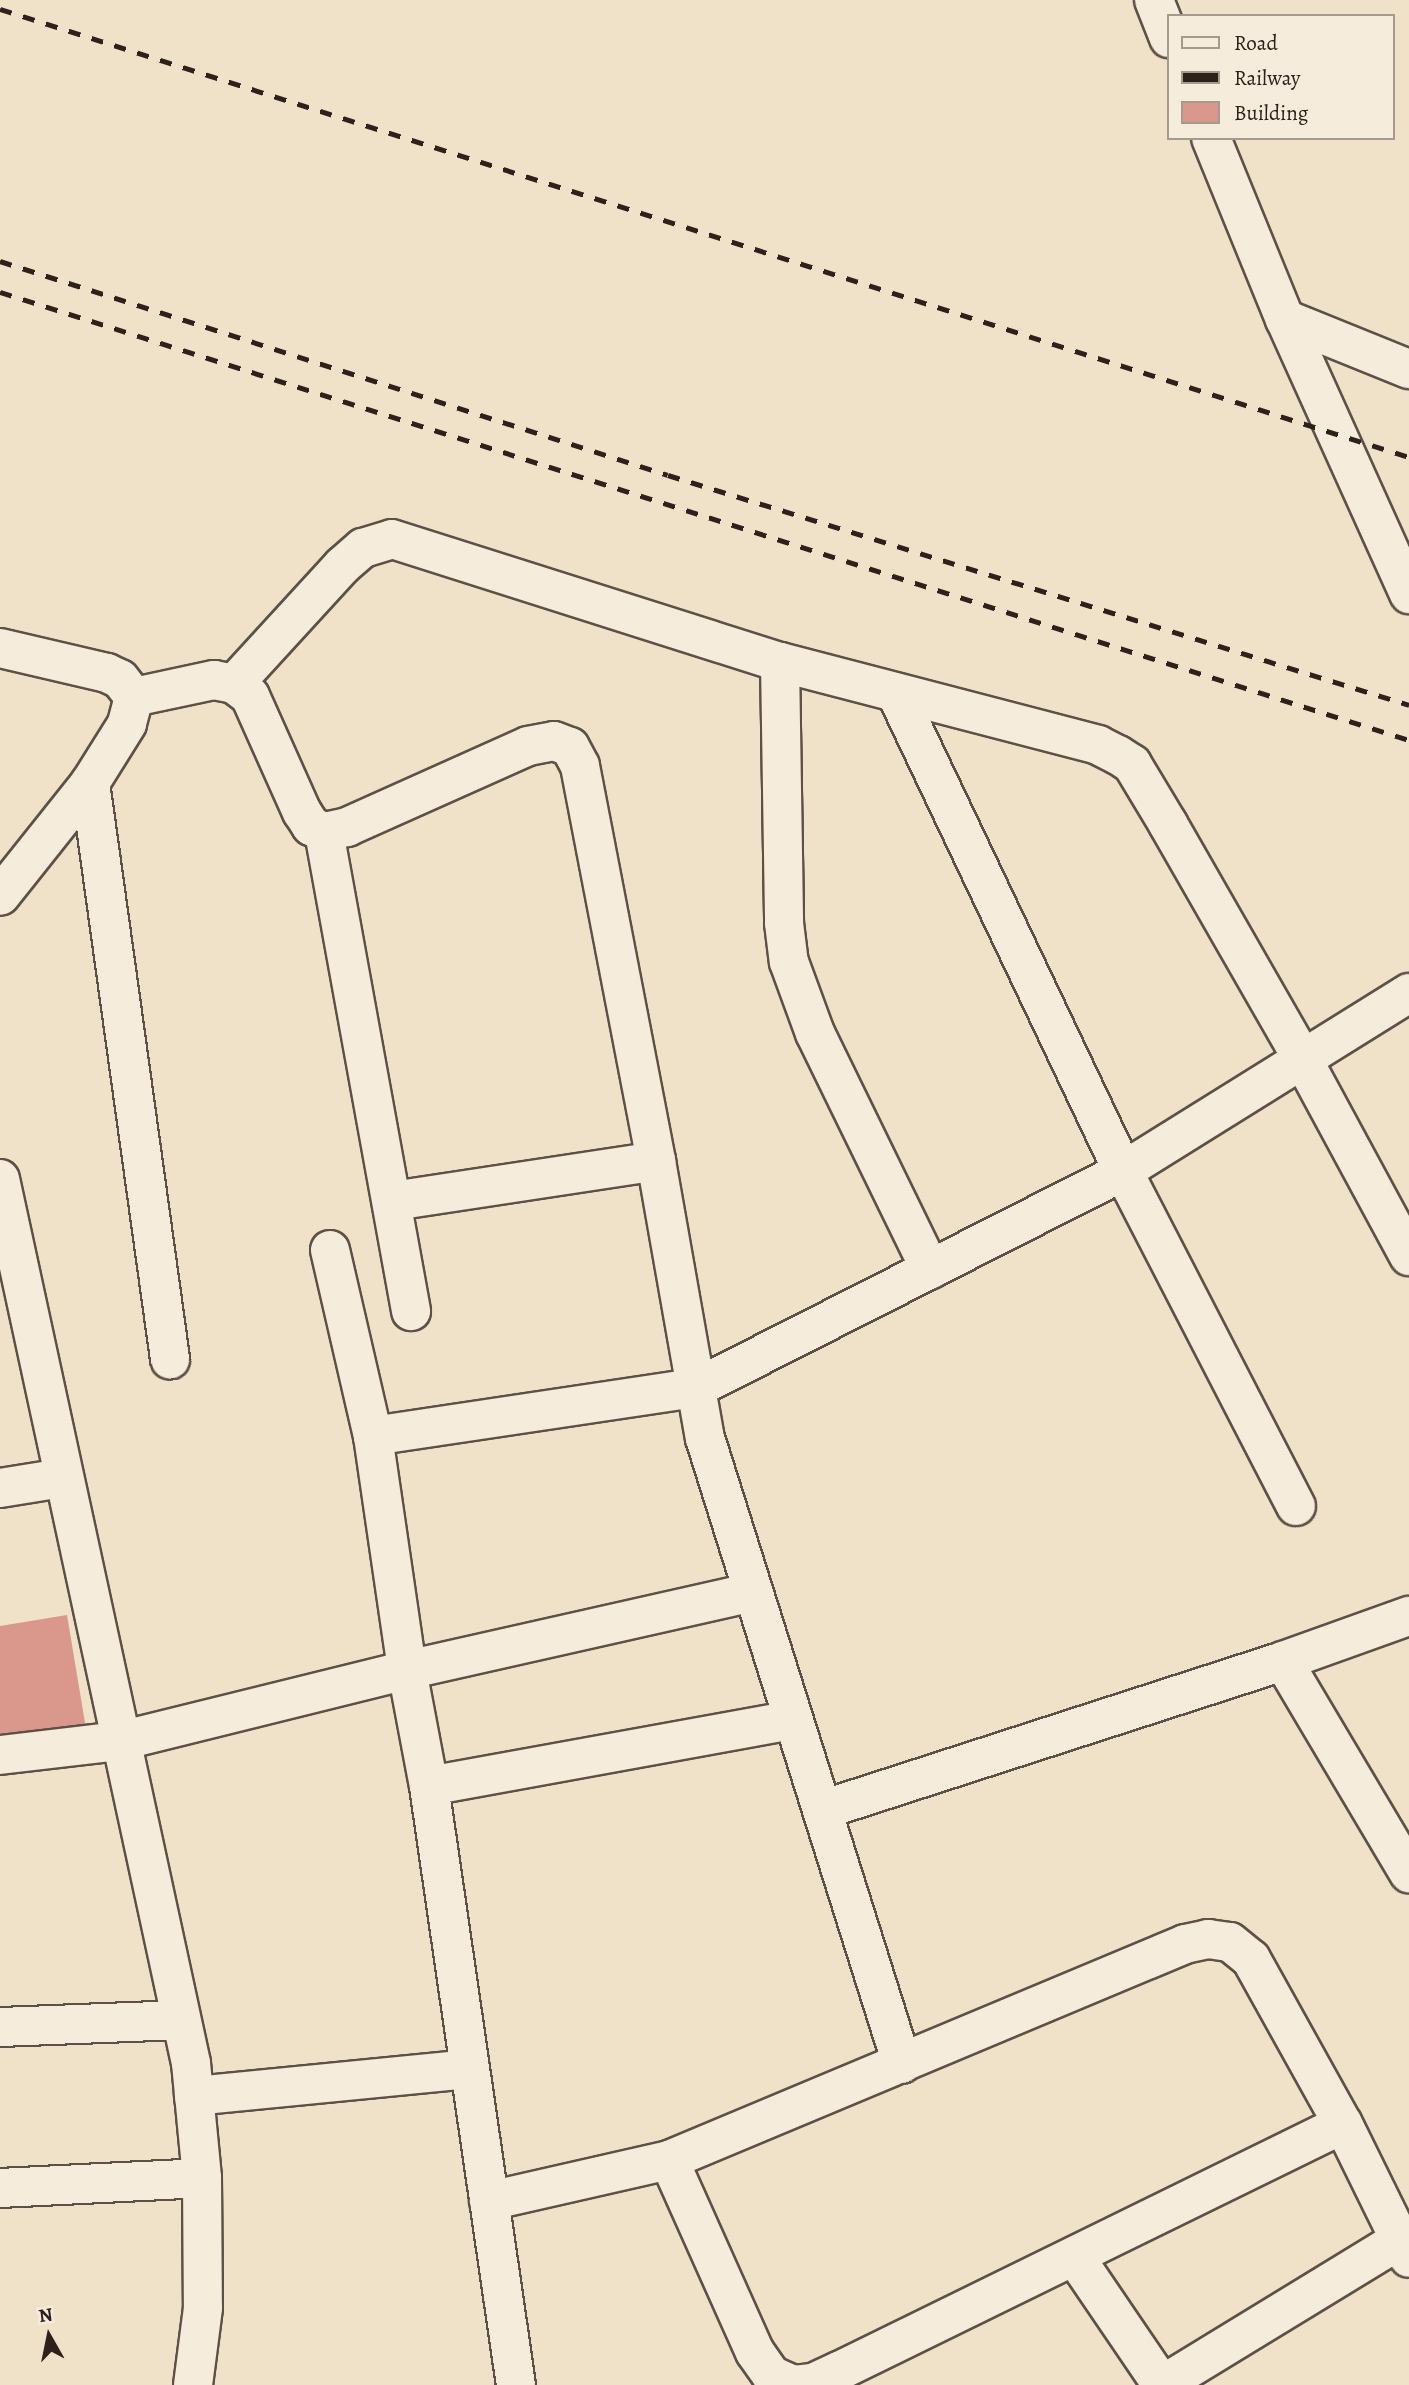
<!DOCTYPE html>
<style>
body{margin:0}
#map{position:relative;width:1409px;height:2385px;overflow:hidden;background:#efe2c9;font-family:Alegreya,serif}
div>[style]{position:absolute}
.building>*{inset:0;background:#da978b}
.roads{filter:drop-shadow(2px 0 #5e5046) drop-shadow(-2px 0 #5e5046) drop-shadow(0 2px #5e5046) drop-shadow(0 -2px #5e5046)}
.minor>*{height:38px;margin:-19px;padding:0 19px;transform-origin:19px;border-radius:19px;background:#f5ecdc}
.tertiary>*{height:38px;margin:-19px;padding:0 19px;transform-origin:19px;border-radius:19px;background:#f5ecdc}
.rail>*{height:5px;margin-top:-2.5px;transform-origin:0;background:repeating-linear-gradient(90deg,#2e201a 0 12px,transparent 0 24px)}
span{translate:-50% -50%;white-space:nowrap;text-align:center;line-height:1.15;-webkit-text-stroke:7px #f5ecdc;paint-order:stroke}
.legend{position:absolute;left:1167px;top:14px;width:228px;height:126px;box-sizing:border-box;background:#f5ecdc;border:2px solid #a59a8e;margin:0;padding:9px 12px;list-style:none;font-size:21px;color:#2e201a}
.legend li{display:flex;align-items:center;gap:14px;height:35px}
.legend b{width:35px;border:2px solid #a59a8e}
.north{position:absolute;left:14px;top:2301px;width:70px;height:70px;-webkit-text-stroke:5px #f5ecdc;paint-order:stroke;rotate:351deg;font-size:19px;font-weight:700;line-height:28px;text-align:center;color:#2e201a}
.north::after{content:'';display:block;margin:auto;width:24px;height:32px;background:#2e201a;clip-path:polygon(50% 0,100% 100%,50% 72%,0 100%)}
</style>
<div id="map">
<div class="building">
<i style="clip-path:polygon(67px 1615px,86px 1729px,0 1744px,0 1626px)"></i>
</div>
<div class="roads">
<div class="minor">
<i style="left:1285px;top:319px;width:134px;rotate:22deg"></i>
<i style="left:0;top:648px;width:110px;rotate:13.2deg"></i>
<i style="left:107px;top:673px;width:14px;rotate:25deg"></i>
<i style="left:120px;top:679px;width:23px;rotate:52deg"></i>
<i style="left:134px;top:697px;width:28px;rotate:105deg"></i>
<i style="left:127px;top:724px;width:70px;rotate:122.1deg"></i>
<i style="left:90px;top:783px;width:144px;rotate:128.5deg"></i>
<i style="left:780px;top:662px;width:261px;rotate:89.1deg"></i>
<i style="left:784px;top:923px;width:39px;rotate:83deg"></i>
<i style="left:789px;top:962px;width:76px;rotate:69.9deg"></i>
<i style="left:815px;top:1033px;width:263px;rotate:64deg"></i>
<i style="left:234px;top:684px;width:160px;rotate:-47.5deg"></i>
<i style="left:342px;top:566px;width:28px;rotate:-41deg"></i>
<i style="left:363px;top:548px;width:30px;rotate:-17deg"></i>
<i style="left:392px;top:539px;width:407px;rotate:17.6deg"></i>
<i style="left:780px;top:662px;width:329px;rotate:14.6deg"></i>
<i style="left:1098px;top:745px;width:22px;rotate:27deg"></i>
<i style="left:1118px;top:755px;width:17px;rotate:33deg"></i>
<i style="left:1132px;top:764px;width:70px;rotate:59deg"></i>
<i style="left:1168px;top:824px;width:272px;rotate:60.2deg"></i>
<i style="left:1303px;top:1060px;width:223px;rotate:61.6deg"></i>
<i style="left:896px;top:693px;width:529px;rotate:64.6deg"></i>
<i style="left:1123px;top:1171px;width:377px;rotate:62.7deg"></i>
<i style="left:134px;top:697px;width:82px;rotate:-12deg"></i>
<i style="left:214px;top:680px;width:20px;rotate:11deg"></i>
<i style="left:234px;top:684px;width:20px;rotate:37deg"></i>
<i style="left:250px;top:696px;width:127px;rotate:65.9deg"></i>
<i style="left:302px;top:812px;width:17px;rotate:57deg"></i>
<i style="left:311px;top:826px;width:14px;rotate:25deg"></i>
<i style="left:324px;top:832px;width:24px;rotate:-12deg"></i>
<i style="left:347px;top:827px;width:198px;rotate:-24.1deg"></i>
<i style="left:528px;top:746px;width:26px;rotate:-11deg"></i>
<i style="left:554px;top:741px;width:17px;rotate:21deg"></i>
<i style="left:570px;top:747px;width:21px;rotate:62deg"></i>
<i style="left:580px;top:766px;width:402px;rotate:79.1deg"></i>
<i style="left:656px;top:1161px;width:281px;rotate:80deg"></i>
<i style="left:705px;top:1438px;width:656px;rotate:72.53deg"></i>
<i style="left:90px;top:783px;width:582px;rotate:82.09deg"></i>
<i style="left:324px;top:832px;width:487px;rotate:79.7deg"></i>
<i style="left:0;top:1179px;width:904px;rotate:77.81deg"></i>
<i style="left:191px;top:2063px;width:116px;rotate:84.5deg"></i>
<i style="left:202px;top:2178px;width:130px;rotate:89.6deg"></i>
<i style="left:203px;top:2308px;width:78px;rotate:97.4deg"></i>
<i style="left:393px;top:1201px;width:266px;rotate:-8.6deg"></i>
<i style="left:330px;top:1250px;width:191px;rotate:77deg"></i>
<i style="left:373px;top:1436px;width:236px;rotate:81.7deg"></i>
<i style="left:407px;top:1670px;width:118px;rotate:79.3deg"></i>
<i style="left:429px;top:1786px;width:605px;rotate:81.74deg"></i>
<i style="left:373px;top:1436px;width:327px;rotate:-8.5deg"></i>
<i style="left:696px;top:1388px;width:479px;rotate:-26.9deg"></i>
<i style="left:1123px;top:1171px;width:337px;rotate:-31.9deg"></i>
<i style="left:0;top:1488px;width:63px;rotate:-9.2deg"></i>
<i style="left:1283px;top:1661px;width:247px;rotate:59.3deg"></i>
<i style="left:0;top:1755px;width:121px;rotate:-6.7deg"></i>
<i style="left:120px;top:1741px;width:296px;rotate:-13.9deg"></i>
<i style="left:407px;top:1670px;width:355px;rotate:-12.7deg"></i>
<i style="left:429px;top:1786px;width:370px;rotate:-10.3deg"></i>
<i style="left:822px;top:1810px;width:484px;rotate:-17.9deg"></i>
<i style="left:1283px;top:1661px;width:134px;rotate:-19.7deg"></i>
<i style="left:0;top:2027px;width:181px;rotate:-2.2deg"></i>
<i style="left:194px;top:2096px;width:277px;rotate:-5.6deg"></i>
<i style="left:669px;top:2160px;width:210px;rotate:65.9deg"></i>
<i style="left:755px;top:2352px;width:28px;rotate:55deg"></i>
<i style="left:771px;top:2375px;width:24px;rotate:24deg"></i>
<i style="left:793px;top:2385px;width:20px;rotate:-6deg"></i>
<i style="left:813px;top:2383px;width:29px;rotate:-25deg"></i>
<i style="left:839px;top:2371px;width:561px;rotate:-26.11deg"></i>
<i style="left:0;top:2188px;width:202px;rotate:-2.8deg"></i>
<i style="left:489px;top:2201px;width:185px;rotate:-12.8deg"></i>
<i style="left:669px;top:2160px;width:559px;rotate:-22.71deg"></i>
<i style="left:1185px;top:1944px;width:24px;rotate:-12deg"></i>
<i style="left:1208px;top:1939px;width:22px;rotate:8deg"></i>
<i style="left:1230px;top:1942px;width:27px;rotate:39deg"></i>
<i style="left:1251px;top:1959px;width:189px;rotate:60.9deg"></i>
<i style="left:1343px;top:2124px;width:149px;rotate:63.8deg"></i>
<i style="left:1075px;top:2257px;width:155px;rotate:55.8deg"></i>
<i style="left:1162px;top:2385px;width:289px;rotate:-31.4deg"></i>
</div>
<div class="tertiary">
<i style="left:1154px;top:0;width:41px;rotate:68.5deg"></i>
<i style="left:1211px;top:138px;width:196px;rotate:67.8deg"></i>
<i style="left:1285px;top:319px;width:302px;rotate:65.7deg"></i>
</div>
</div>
<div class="rail">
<i style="left:0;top:9px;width:1479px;rotate:17.64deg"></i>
<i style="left:0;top:261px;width:701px;rotate:17.76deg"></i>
<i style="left:668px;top:475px;width:776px;rotate:17.24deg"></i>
<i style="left:0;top:292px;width:1479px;rotate:17.64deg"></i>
</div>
<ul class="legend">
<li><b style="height:9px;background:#f5ecdc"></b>Road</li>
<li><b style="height:9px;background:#2e201a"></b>Railway</li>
<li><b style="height:19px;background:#da978b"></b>Building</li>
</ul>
<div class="north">N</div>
</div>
